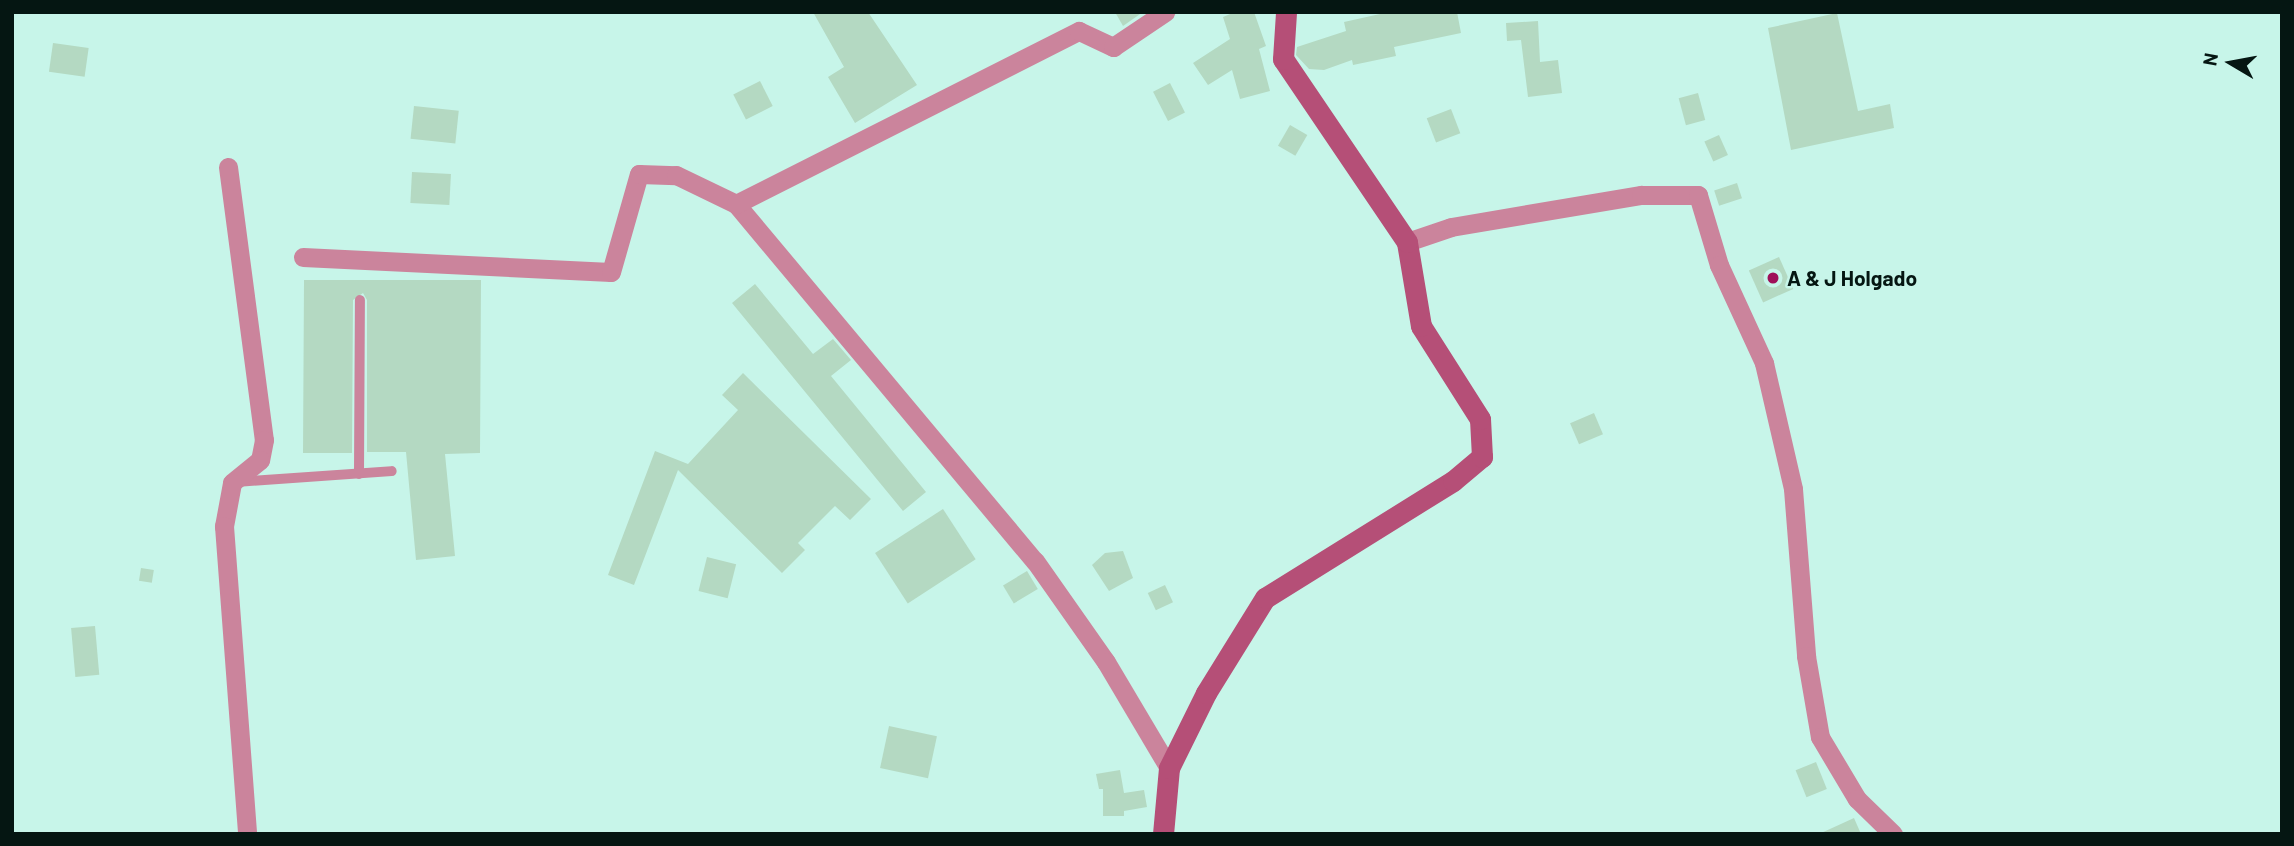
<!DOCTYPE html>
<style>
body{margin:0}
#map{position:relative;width:2294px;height:846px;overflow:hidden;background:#c7f5e9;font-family:Barlow,sans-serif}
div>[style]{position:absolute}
.building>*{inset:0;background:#b4d9c2;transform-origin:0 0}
.lane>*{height:10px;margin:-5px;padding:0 5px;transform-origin:5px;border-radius:5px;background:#cb849c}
.street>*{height:19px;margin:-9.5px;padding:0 9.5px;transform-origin:9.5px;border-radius:9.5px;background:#cb849c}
.secondary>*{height:21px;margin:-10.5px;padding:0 10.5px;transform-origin:10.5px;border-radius:10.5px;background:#b54f77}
.dots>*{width:19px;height:19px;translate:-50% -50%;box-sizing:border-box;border:4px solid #c7f5e9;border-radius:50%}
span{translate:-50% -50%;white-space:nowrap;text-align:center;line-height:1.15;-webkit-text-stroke:5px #c7f5e9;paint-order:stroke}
.poi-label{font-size:21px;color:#051612;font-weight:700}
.left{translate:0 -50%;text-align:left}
.frame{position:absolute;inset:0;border:14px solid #051612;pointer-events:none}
.north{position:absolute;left:2196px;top:28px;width:70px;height:70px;-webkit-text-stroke:5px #c7f5e9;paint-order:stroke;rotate:280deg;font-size:19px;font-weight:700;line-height:28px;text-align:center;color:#051612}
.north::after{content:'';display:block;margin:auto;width:24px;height:32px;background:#051612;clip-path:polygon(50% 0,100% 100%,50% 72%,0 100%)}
</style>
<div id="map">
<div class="building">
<i style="clip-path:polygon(813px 12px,868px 12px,917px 85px,855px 123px,828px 77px,844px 67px)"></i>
<i style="clip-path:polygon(1115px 12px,1143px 12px,1123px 26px)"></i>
<i style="clip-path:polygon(1235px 12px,1254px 12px,1266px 46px,1259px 49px,1270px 91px,1240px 99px,1232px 70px,1208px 85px,1193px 63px,1230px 39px,1223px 17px)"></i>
<i style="clip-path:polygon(1389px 12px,1457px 12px,1461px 33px,1394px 47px,1396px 56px,1353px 65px,1352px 60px,1324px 70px,1309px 69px,1296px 55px,1297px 47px,1346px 31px,1344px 22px)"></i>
<i style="clip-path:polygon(1837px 13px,1858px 111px,1890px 104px,1894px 128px,1791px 150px,1768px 28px)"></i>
<i style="clip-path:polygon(1538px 21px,1540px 62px,1558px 60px,1562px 93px,1528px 97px,1521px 40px,1507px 41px,1506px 23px)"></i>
<i style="left:53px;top:43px;width:36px;height:29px;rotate:8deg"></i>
<i style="left:760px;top:81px;width:28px;height:30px;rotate:63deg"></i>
<i style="left:1170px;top:83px;width:33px;height:19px;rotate:63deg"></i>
<i style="left:1698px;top:93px;width:28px;height:20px;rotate:75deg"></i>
<i style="left:414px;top:106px;width:45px;height:33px;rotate:6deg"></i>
<i style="left:1451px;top:109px;width:26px;height:26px;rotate:69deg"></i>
<i style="left:1290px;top:125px;width:20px;height:24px;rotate:30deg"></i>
<i style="left:1719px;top:135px;width:22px;height:16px;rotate:66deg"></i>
<i style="left:412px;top:172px;width:39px;height:31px;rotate:3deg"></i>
<i style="left:1737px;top:183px;width:16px;height:24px;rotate:72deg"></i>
<i style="left:1779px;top:257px;width:35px;height:33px;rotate:66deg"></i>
<i style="clip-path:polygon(304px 280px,481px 280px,480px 453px,445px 454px,455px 556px,416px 560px,406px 452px,367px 452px,367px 300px,363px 293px,353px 300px,352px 453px,303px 453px)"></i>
<i style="clip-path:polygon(755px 284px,813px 354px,833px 339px,851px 360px,831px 376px,926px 492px,903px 511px,732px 303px)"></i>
<i style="clip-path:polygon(743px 373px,871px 499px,850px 520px,835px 506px,798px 543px,805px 550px,782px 573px,678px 470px,634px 585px,608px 575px,655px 451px,688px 464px,738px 410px,722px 395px)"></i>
<i style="left:1594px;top:413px;width:23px;height:26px;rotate:67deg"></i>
<i style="left:943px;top:509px;width:60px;height:81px;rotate:57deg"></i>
<i style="clip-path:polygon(1123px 551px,1133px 578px,1109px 591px,1092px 565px,1105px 553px)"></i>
<i style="left:707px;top:557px;width:30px;height:35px;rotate:14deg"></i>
<i style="left:141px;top:568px;width:13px;height:13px;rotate:9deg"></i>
<i style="left:1027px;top:571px;width:21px;height:28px;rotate:59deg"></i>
<i style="left:1165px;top:585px;width:19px;height:19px;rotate:65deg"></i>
<i style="left:95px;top:626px;width:49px;height:24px;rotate:85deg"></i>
<i style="left:889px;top:726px;width:49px;height:43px;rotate:12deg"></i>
<i style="left:1816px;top:762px;width:29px;height:22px;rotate:68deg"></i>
<i style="clip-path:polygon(1120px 770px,1124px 793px,1144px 790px,1147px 807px,1124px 811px,1124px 816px,1103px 816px,1103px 789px,1099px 789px,1096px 774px)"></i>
<i style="clip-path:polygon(1854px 818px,1861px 834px,1819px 834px)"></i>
</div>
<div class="lane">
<i style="left:359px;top:474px;width:174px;rotate:-89.7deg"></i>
<i style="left:236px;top:482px;width:156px;rotate:-4deg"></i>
</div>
<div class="street">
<i style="left:228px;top:167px;width:275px;rotate:82.5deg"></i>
<i style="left:264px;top:440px;width:20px;rotate:101deg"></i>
<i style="left:260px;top:460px;width:36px;rotate:141deg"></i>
<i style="left:232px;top:483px;width:44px;rotate:100.5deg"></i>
<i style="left:224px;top:526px;width:309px;rotate:85.7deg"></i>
<i style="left:736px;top:204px;width:466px;rotate:50.1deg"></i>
<i style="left:1035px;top:561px;width:123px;rotate:54.9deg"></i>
<i style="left:1106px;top:662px;width:123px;rotate:59.3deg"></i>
<i style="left:1407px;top:242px;width:46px;rotate:-18.8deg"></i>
<i style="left:1451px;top:227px;width:193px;rotate:-9.6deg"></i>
<i style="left:1641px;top:195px;width:57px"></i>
<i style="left:1698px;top:195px;width:73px;rotate:73.3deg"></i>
<i style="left:1719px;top:265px;width:108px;rotate:65.3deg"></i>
<i style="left:1764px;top:363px;width:129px;rotate:77deg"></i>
<i style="left:1793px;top:489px;width:168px;rotate:85.5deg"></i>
<i style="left:1806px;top:656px;width:82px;rotate:80.2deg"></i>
<i style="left:1820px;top:737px;width:72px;rotate:59.2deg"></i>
<i style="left:1857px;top:799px;width:50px;rotate:44.2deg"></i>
<i style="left:303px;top:257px;width:308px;rotate:2.8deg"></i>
<i style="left:611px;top:272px;width:102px;rotate:-74.1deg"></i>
<i style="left:639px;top:174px;width:37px;rotate:2deg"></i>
<i style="left:676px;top:175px;width:67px;rotate:25.8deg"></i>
<i style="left:736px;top:204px;width:384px;rotate:-26.8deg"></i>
<i style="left:1079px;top:31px;width:38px;rotate:25deg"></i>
<i style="left:1113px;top:47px;width:63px;rotate:-33.9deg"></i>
</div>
<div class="secondary">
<i style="left:1163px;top:834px;width:66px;rotate:-84.8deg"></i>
<i style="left:1169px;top:768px;width:84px;rotate:-63.7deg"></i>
<i style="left:1206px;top:693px;width:112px;rotate:-58.2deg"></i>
<i style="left:1265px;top:598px;width:221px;rotate:-31.9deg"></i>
<i style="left:1453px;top:481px;width:38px;rotate:-40deg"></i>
<i style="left:1482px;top:457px;width:38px;rotate:-93deg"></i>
<i style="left:1480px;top:419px;width:110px;rotate:-122.4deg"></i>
<i style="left:1421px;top:326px;width:85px;rotate:-99.5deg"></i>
<i style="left:1407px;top:242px;width:221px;rotate:-124.1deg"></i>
<i style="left:1283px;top:59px;width:47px;rotate:-86.3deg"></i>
</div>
<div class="dots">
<i style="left:1773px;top:278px;background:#9f0f59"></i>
</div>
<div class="poi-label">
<span class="left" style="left:1787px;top:278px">A &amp; J Holgado</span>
</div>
<div class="frame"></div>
<div class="north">N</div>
</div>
